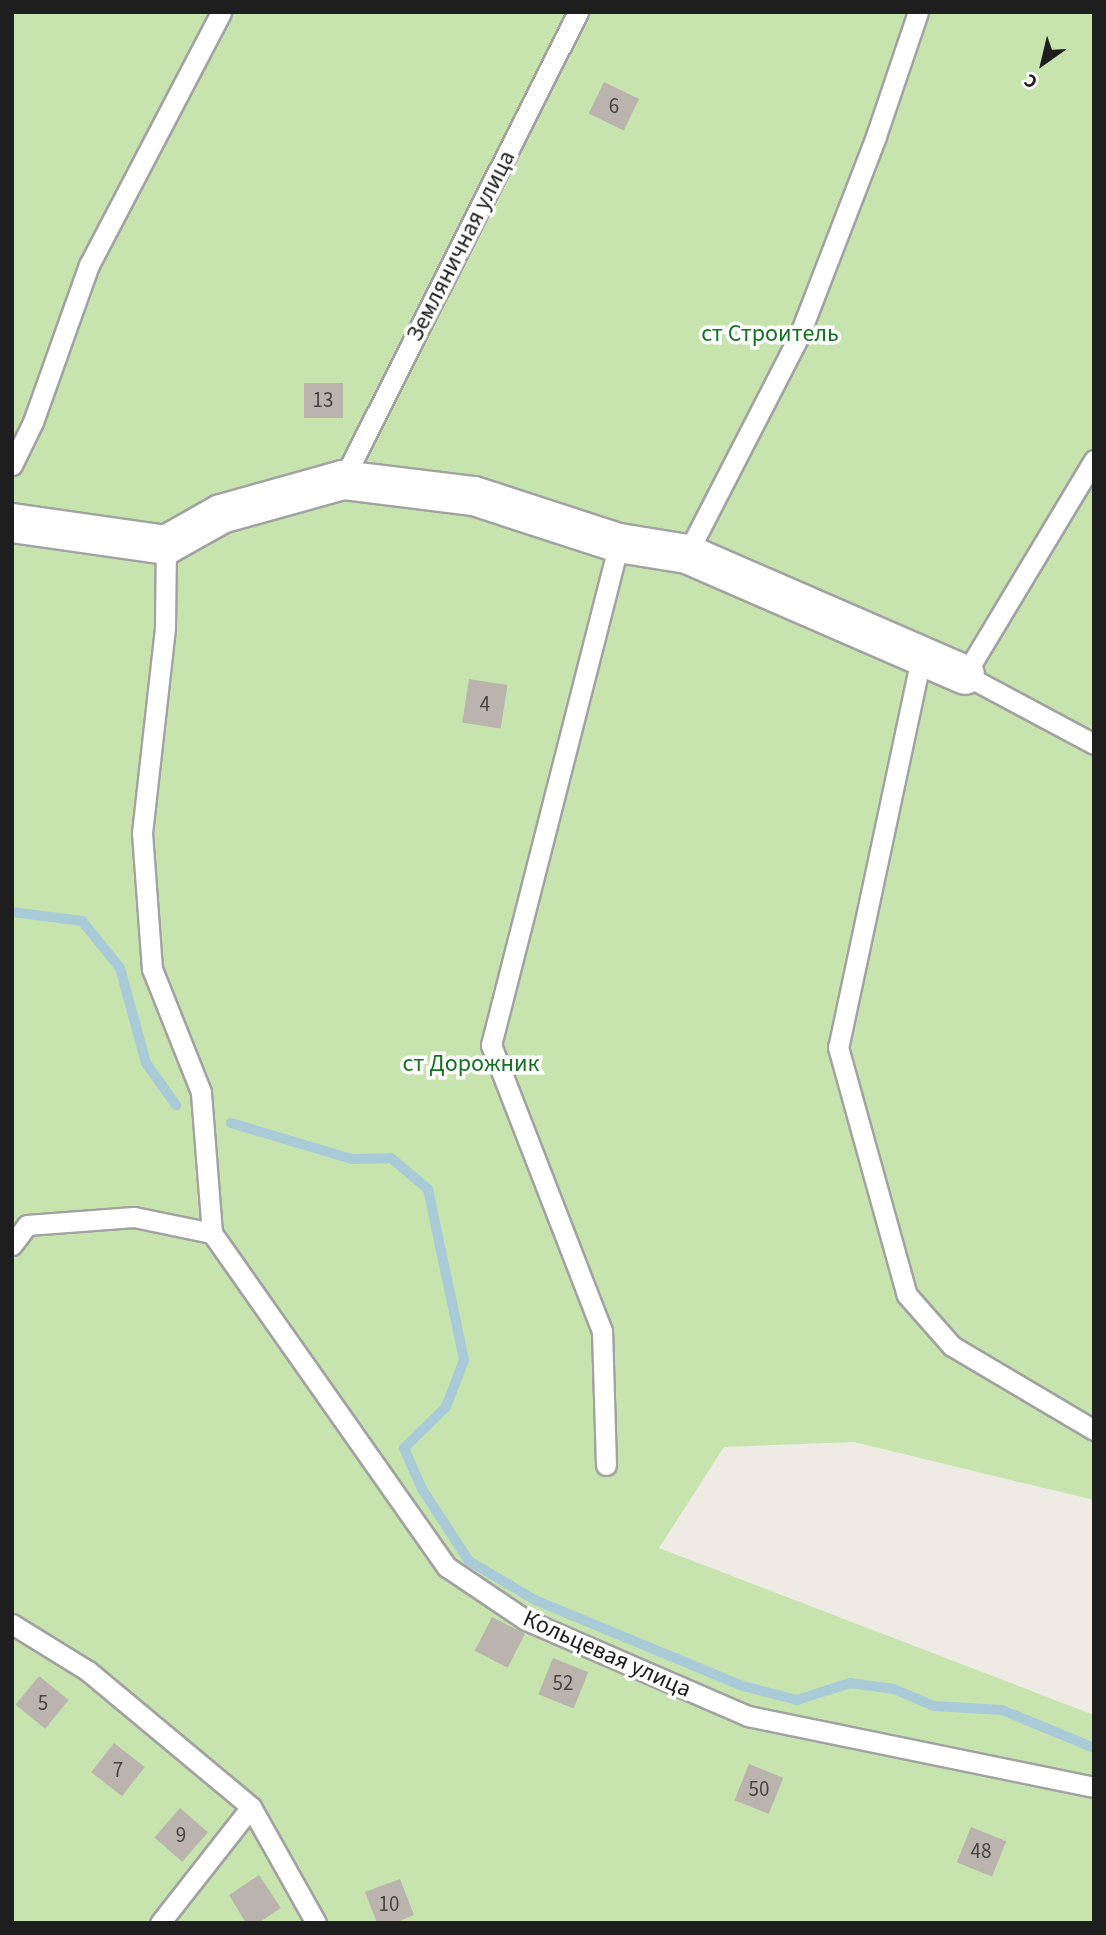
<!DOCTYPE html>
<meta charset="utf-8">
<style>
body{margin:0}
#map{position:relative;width:1106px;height:1935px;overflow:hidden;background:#eeebe5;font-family:"Source Sans 3",sans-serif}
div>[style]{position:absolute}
.grass>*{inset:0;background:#c7e4af}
.stream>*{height:10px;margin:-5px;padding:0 5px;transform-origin:5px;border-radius:5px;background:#a9cbd8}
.building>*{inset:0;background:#bbb4ae;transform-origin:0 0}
.roads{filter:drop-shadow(2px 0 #a2a2a2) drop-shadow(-2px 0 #a2a2a2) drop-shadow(0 2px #a2a2a2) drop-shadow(0 -2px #a2a2a2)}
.service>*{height:19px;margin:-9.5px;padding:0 9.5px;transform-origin:9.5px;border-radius:9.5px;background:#fff}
.minor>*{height:38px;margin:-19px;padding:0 19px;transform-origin:19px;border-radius:19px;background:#fff}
span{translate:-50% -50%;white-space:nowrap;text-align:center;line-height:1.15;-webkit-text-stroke:7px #fff;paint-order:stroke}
.number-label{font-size:21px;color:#454442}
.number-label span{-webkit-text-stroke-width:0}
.street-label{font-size:24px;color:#1e1e1e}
.park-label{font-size:24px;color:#157221}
.frame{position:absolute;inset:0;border:14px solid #1e1e1e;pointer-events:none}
.north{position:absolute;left:1008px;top:28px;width:70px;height:70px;-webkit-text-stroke:5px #fff;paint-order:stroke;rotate:214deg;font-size:19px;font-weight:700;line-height:28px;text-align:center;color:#1e1e1e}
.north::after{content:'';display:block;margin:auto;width:24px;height:32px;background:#1e1e1e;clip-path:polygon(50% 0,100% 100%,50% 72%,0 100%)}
</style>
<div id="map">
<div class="grass">
<i style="clip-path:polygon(12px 12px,1094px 12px,1094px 1500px,854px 1442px,724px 1447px,659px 1548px,1094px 1715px,1094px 1923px,12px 1923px)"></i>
</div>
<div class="stream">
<i style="left:12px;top:912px;width:71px;rotate:7.3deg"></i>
<i style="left:82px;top:921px;width:60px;rotate:51deg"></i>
<i style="left:120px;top:968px;width:98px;rotate:74.7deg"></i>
<i style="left:146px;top:1063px;width:52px;rotate:54.5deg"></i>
<i style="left:231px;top:1123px;width:126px;rotate:16.6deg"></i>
<i style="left:352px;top:1159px;width:39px;rotate:-1deg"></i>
<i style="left:391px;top:1158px;width:48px;rotate:40deg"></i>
<i style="left:428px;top:1189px;width:175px;rotate:78.1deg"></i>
<i style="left:464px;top:1360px;width:50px;rotate:111deg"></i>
<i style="left:446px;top:1407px;width:59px;rotate:135.7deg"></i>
<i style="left:404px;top:1448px;width:45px;rotate:66.3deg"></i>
<i style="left:422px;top:1489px;width:86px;rotate:56.9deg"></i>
<i style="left:469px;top:1561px;width:77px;rotate:30.6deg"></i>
<i style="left:535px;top:1600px;width:225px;rotate:22.5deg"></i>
<i style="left:743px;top:1686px;width:56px;rotate:14.5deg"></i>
<i style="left:797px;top:1700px;width:56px;rotate:-17.8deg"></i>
<i style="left:850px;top:1683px;width:44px;rotate:7.8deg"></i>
<i style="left:894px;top:1689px;width:43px;rotate:23deg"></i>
<i style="left:934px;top:1706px;width:68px;rotate:3.4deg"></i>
<i style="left:1002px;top:1710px;width:100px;rotate:22.4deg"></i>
</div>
<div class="building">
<i style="left:604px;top:82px;width:39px;height:35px;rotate:26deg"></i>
<i style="left:304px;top:383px;width:39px;height:35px"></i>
<i style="left:469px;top:679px;width:39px;height:44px;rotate:9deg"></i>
<i style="left:492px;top:1617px;width:37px;height:38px;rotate:27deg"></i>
<i style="left:553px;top:1658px;width:38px;height:39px;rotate:22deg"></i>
<i style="left:39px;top:1676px;width:38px;height:37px;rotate:39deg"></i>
<i style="left:114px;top:1743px;width:39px;height:37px;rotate:38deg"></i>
<i style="left:749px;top:1764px;width:37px;height:39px;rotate:22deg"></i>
<i style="left:180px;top:1808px;width:37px;height:39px;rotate:41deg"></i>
<i style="left:971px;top:1827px;width:38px;height:38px;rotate:22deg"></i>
<i style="clip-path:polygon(259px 1875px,281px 1908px,258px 1923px,246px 1923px,229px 1895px)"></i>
<i style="clip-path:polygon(400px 1879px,414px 1915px,395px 1923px,377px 1923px,365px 1892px)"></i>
</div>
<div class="roads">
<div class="service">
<i style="left:1094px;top:460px;width:251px;rotate:121deg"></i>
<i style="left:965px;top:675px;width:146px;rotate:28.1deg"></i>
<i style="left:12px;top:465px;width:48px;rotate:-64deg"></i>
<i style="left:33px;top:422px;width:167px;rotate:-70.4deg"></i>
<i style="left:89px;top:265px;width:285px;rotate:-62.4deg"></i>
<i style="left:343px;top:480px;width:524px;rotate:-63.34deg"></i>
<i style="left:687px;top:554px;width:245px;rotate:-62.8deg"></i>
<i style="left:799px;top:336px;width:214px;rotate:-68.9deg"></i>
<i style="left:876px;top:136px;width:131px;rotate:-71.3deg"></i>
<i style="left:921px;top:658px;width:398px;rotate:102deg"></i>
<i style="left:838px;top:1047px;width:257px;rotate:74.5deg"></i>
<i style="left:907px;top:1295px;width:68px;rotate:48.6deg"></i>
<i style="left:952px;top:1346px;width:165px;rotate:30.6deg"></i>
<i style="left:212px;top:1233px;width:408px;rotate:54.9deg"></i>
<i style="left:447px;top:1567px;width:95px;rotate:33.9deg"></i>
<i style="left:526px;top:1620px;width:242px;rotate:23.4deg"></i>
<i style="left:748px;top:1716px;width:353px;rotate:11.6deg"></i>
<i style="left:12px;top:1245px;width:25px;rotate:-53deg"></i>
<i style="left:27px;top:1225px;width:107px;rotate:-4.3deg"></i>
<i style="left:134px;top:1217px;width:80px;rotate:11.6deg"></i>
<i style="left:212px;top:1233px;width:141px;rotate:-94.5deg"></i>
<i style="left:201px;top:1092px;width:132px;rotate:-111.7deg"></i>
<i style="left:152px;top:969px;width:136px;rotate:-94.2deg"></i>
<i style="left:142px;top:833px;width:207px;rotate:-83.6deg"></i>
<i style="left:165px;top:627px;width:82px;rotate:-89.3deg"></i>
<i style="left:606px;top:1465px;width:134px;rotate:-91.7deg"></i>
<i style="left:602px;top:1331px;width:307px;rotate:-111.2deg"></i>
<i style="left:491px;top:1045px;width:518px;rotate:-75.7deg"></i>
<i style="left:12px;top:1624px;width:89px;rotate:31.7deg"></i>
<i style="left:88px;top:1671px;width:212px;rotate:39.8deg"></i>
<i style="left:251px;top:1807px;width:133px;rotate:60.7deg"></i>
<i style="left:160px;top:1923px;width:147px;rotate:-51.9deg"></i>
</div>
<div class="minor">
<i style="left:12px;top:523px;width:156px;rotate:8.1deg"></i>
<i style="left:166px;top:545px;width:63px;rotate:-29.4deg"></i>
<i style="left:221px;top:514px;width:127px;rotate:-15.6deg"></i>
<i style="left:343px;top:480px;width:132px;rotate:7deg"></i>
<i style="left:474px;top:496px;width:152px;rotate:18deg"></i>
<i style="left:619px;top:543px;width:69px;rotate:9.2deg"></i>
<i style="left:687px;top:554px;width:303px;rotate:23.5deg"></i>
</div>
</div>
<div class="number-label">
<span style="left:614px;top:106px">6</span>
<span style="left:323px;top:400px">13</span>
<span style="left:485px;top:704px">4</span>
<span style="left:563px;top:1683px">52</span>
<span style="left:43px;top:1703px">5</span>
<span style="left:118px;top:1770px">7</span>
<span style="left:759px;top:1789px">50</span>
<span style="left:181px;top:1835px">9</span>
<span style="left:981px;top:1851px">48</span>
<span style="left:389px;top:1904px">10</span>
</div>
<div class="street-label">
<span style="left:461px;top:246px;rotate:-63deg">Земляничная улица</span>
<span style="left:607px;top:1654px;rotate:24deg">Кольцевая улица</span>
</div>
<div class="park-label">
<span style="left:770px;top:334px">ст Строитель</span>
<span style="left:471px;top:1064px">ст Дорожник</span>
</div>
<div class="frame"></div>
<div class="north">С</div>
</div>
